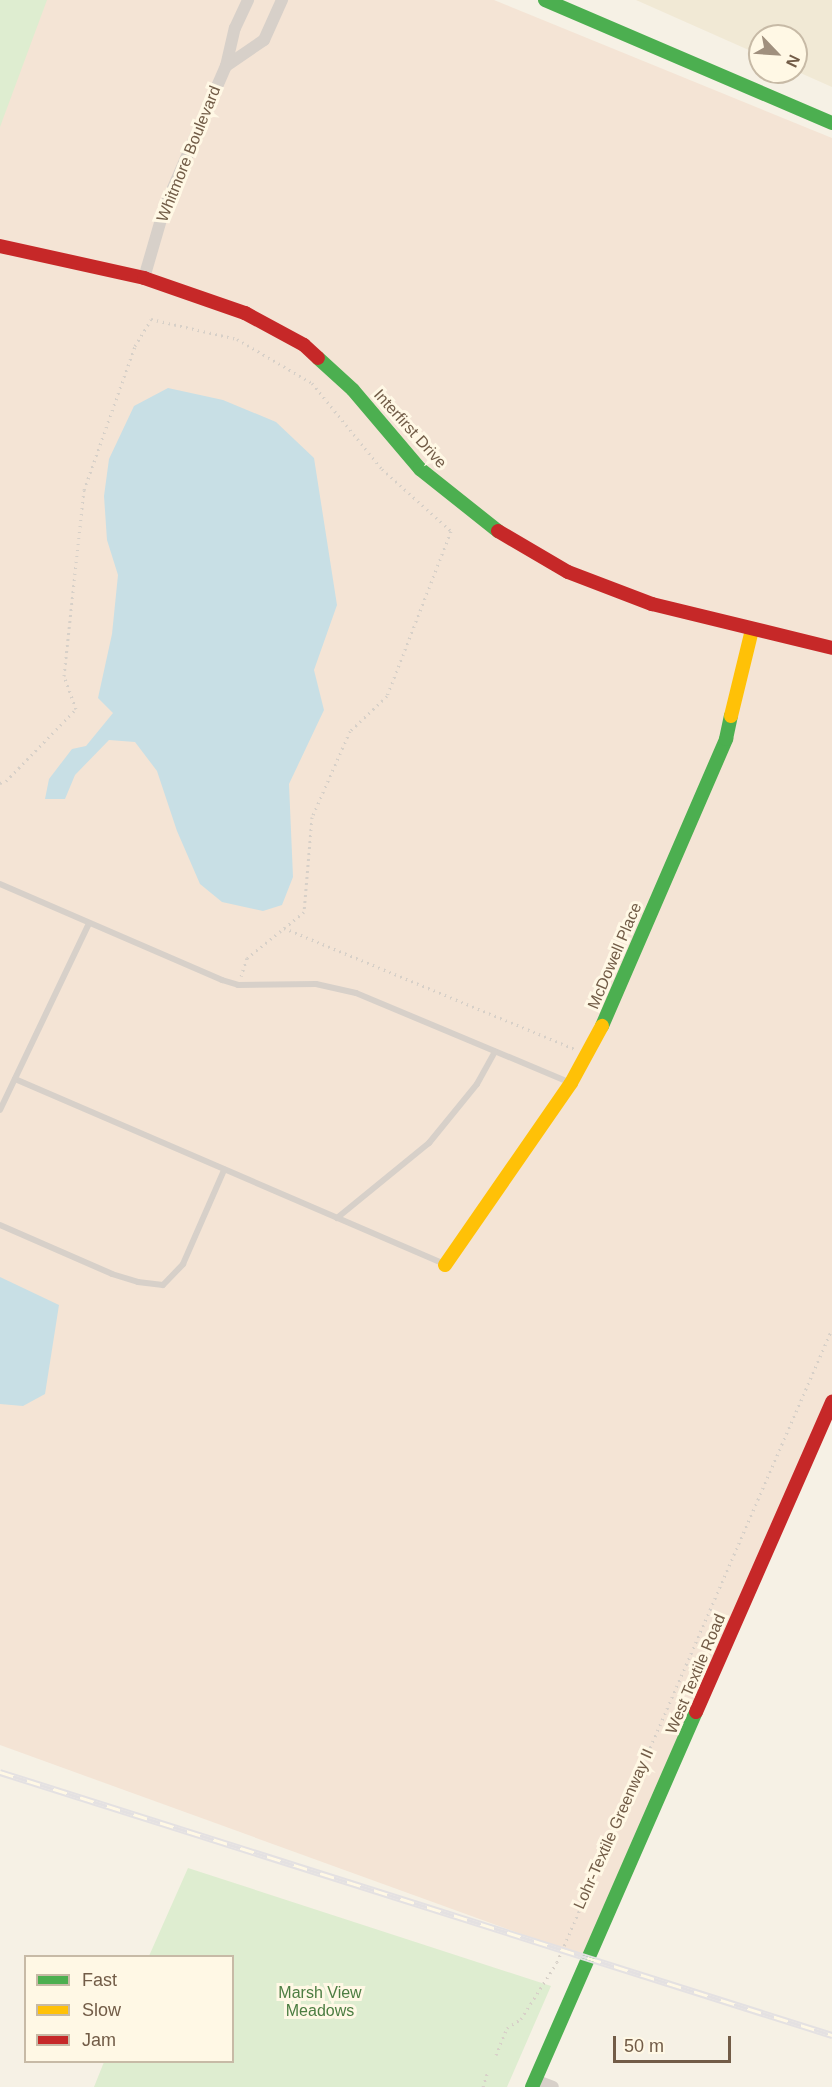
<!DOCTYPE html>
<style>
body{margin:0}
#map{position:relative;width:832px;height:2087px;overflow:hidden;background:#f6f1e5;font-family:Helvetica,sans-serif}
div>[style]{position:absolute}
.residential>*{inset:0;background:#f1e9d5}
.commercial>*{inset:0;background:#f4e4d5}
.green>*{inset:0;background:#deedd0}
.water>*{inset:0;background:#c8dfe5}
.path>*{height:3px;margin-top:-1.5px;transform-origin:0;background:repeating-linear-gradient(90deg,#d7d0c8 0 1.5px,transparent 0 6px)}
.lane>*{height:6px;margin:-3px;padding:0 3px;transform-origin:3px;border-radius:3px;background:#d7d0c9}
.street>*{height:12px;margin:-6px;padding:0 6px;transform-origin:6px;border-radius:6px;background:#d7d0c9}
.fast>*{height:14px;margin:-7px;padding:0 7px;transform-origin:7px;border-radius:7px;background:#4caf50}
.slow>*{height:14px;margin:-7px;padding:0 7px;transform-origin:7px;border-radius:7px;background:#ffc107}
.jam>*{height:14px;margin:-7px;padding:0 7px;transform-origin:7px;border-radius:7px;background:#c62828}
.rail>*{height:7px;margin-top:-3.5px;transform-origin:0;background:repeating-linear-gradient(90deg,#fff8e5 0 14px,#e4e1e2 0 28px);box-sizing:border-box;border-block:2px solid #e4e1e2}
span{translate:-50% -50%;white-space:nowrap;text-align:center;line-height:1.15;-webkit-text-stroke:6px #fff8e5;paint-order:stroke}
.street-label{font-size:16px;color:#725c47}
.park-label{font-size:16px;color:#4c7d42}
.legend{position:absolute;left:24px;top:1955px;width:210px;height:108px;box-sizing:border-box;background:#fff8e5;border:2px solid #c7baa6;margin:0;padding:8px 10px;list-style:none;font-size:18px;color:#725c47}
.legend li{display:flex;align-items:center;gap:12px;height:30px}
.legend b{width:30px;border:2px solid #c7baa6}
.north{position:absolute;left:748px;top:24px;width:60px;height:60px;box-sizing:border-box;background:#fff8e5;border:2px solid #c7baa6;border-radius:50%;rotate:115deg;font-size:16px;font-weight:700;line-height:24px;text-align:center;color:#725c47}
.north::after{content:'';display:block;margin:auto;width:21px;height:27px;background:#a0907e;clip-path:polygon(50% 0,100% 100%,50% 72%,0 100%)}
.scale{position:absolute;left:613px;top:2036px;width:118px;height:27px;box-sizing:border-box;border:3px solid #725c47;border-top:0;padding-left:8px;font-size:18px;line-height:21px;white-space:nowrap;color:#725c47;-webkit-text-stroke:4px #fff8e5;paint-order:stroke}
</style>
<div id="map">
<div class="residential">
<i style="clip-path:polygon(636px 0,832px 0,832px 87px,796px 71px,796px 36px,760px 36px,760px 55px)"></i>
</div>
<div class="commercial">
<i style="clip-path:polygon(0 0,494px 0,832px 138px,832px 1402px,590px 1959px,0 1745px)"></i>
</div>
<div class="green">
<i style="clip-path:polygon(0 0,47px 0,0 127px)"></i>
<i style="clip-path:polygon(188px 1868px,551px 1986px,507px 2087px,94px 2087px,104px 2062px,232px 2062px,232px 1956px,149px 1956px)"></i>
</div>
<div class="water">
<i style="clip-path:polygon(168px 388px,223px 400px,276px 422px,314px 458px,337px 605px,314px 670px,324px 710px,289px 784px,293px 877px,282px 905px,263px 911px,222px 902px,200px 884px,177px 831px,157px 771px,135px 742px,109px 740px,75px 775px,65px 799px,45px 799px,49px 779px,72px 749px,86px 746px,113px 713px,98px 698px,112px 634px,118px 575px,107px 540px,104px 496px,109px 459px,134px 406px)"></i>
<i style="clip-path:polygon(0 1277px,59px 1305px,45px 1394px,23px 1406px,0 1404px)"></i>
</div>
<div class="path">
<i style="left:0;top:783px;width:6px;rotate:-18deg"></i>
<i style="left:6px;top:781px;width:100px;rotate:-45.8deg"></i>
<i style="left:76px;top:709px;width:35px;rotate:-110deg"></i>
<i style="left:64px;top:676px;width:187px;rotate:-83.9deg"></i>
<i style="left:84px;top:490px;width:153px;rotate:-70.5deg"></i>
<i style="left:135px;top:346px;width:31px;rotate:-59deg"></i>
<i style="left:151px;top:319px;width:88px;rotate:13.1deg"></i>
<i style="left:237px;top:339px;width:87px;rotate:30.4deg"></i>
<i style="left:312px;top:383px;width:111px;rotate:50.9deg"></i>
<i style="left:382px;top:469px;width:93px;rotate:41.9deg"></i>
<i style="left:451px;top:531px;width:177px;rotate:111.2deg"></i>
<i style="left:387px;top:696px;width:51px;rotate:136.6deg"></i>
<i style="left:350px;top:731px;width:94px;rotate:113.8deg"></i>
<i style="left:312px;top:817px;width:95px;rotate:94.8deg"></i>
<i style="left:304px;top:912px;width:73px;rotate:141.1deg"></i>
<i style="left:247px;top:958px;width:19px;rotate:108deg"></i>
<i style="left:284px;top:928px;width:314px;rotate:22.6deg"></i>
<i style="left:496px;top:2055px;width:29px;rotate:-68deg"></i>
<i style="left:507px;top:2028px;width:17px;rotate:-33deg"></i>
<i style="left:521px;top:2019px;width:67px;rotate:-57.7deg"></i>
<i style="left:557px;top:1962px;width:690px;rotate:-66.52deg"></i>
<i style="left:483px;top:2087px;width:17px;rotate:-73deg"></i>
</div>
<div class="lane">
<i style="left:0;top:884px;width:242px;rotate:23.4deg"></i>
<i style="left:222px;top:980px;width:17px;rotate:17deg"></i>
<i style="left:238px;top:985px;width:78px;rotate:-0.7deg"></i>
<i style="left:316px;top:984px;width:41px;rotate:12.7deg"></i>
<i style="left:356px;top:993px;width:231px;rotate:22.7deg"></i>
<i style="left:15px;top:1079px;width:467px;rotate:23.3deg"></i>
<i style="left:0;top:1110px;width:207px;rotate:-64.5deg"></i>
<i style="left:337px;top:1218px;width:119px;rotate:-39.2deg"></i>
<i style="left:429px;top:1143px;width:76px;rotate:-50.9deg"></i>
<i style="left:477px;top:1084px;width:37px;rotate:-61deg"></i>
<i style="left:0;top:1225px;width:122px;rotate:23.6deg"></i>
<i style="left:112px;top:1274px;width:27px;rotate:17deg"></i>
<i style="left:138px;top:1282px;width:25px;rotate:7deg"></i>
<i style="left:163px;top:1285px;width:29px;rotate:-46deg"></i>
<i style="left:183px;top:1264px;width:103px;rotate:-66.4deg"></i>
</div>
<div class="street">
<i style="left:226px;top:66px;width:46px;rotate:-34.4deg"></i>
<i style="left:264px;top:40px;width:44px;rotate:-65.8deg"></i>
<i style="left:144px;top:278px;width:72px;rotate:-73.8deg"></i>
<i style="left:164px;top:209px;width:156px;rotate:-66.6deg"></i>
<i style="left:226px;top:66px;width:39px;rotate:-77deg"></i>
<i style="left:235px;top:28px;width:31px;rotate:-65deg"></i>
<i style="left:535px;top:2080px;width:19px;rotate:21deg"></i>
</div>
<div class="fast">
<i style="left:545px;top:0;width:312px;rotate:23.2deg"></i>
<i style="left:318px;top:358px;width:47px;rotate:42.4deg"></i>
<i style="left:353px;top:390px;width:104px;rotate:49.7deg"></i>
<i style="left:420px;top:469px;width:100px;rotate:38.5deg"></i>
<i style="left:602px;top:1026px;width:313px;rotate:-66.6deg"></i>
<i style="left:726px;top:739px;width:24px;rotate:-78deg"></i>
<i style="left:532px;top:2087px;width:409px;rotate:-66.4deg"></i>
</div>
<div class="slow">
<i style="left:731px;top:716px;width:89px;rotate:-76.3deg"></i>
<i style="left:445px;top:1265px;width:221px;rotate:-55.3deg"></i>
<i style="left:571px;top:1083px;width:65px;rotate:-61.5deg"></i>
</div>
<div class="jam">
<i style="left:0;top:246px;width:148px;rotate:12.5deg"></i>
<i style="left:144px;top:278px;width:107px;rotate:19.1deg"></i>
<i style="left:245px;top:313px;width:67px;rotate:28.5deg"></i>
<i style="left:304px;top:345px;width:19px;rotate:43deg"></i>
<i style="left:498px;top:531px;width:81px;rotate:30.4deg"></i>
<i style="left:568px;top:572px;width:90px;rotate:20.9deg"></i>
<i style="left:652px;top:604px;width:185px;rotate:13.7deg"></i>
<i style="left:696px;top:1712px;width:339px;rotate:-66.3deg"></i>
</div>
<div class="rail">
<i style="left:0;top:1772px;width:873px;rotate:17.54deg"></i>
</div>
<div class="street-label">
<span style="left:189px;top:154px;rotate:-68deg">Whitmore Boulevard</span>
<span style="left:410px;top:429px;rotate:48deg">Interfirst Drive</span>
<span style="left:615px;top:956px;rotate:-67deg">McDowell Place</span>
<span style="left:696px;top:1674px;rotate:-67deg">West Textile Road</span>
<span style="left:614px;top:1829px;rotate:-66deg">Lohr-Textile Greenway II</span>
</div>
<div class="park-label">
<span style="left:320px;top:2002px">Marsh View<br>Meadows</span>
</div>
<ul class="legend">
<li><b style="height:8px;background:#4caf50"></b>Fast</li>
<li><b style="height:8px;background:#ffc107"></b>Slow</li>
<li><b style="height:8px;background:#c62828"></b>Jam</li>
</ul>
<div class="north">N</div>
<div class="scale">50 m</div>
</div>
